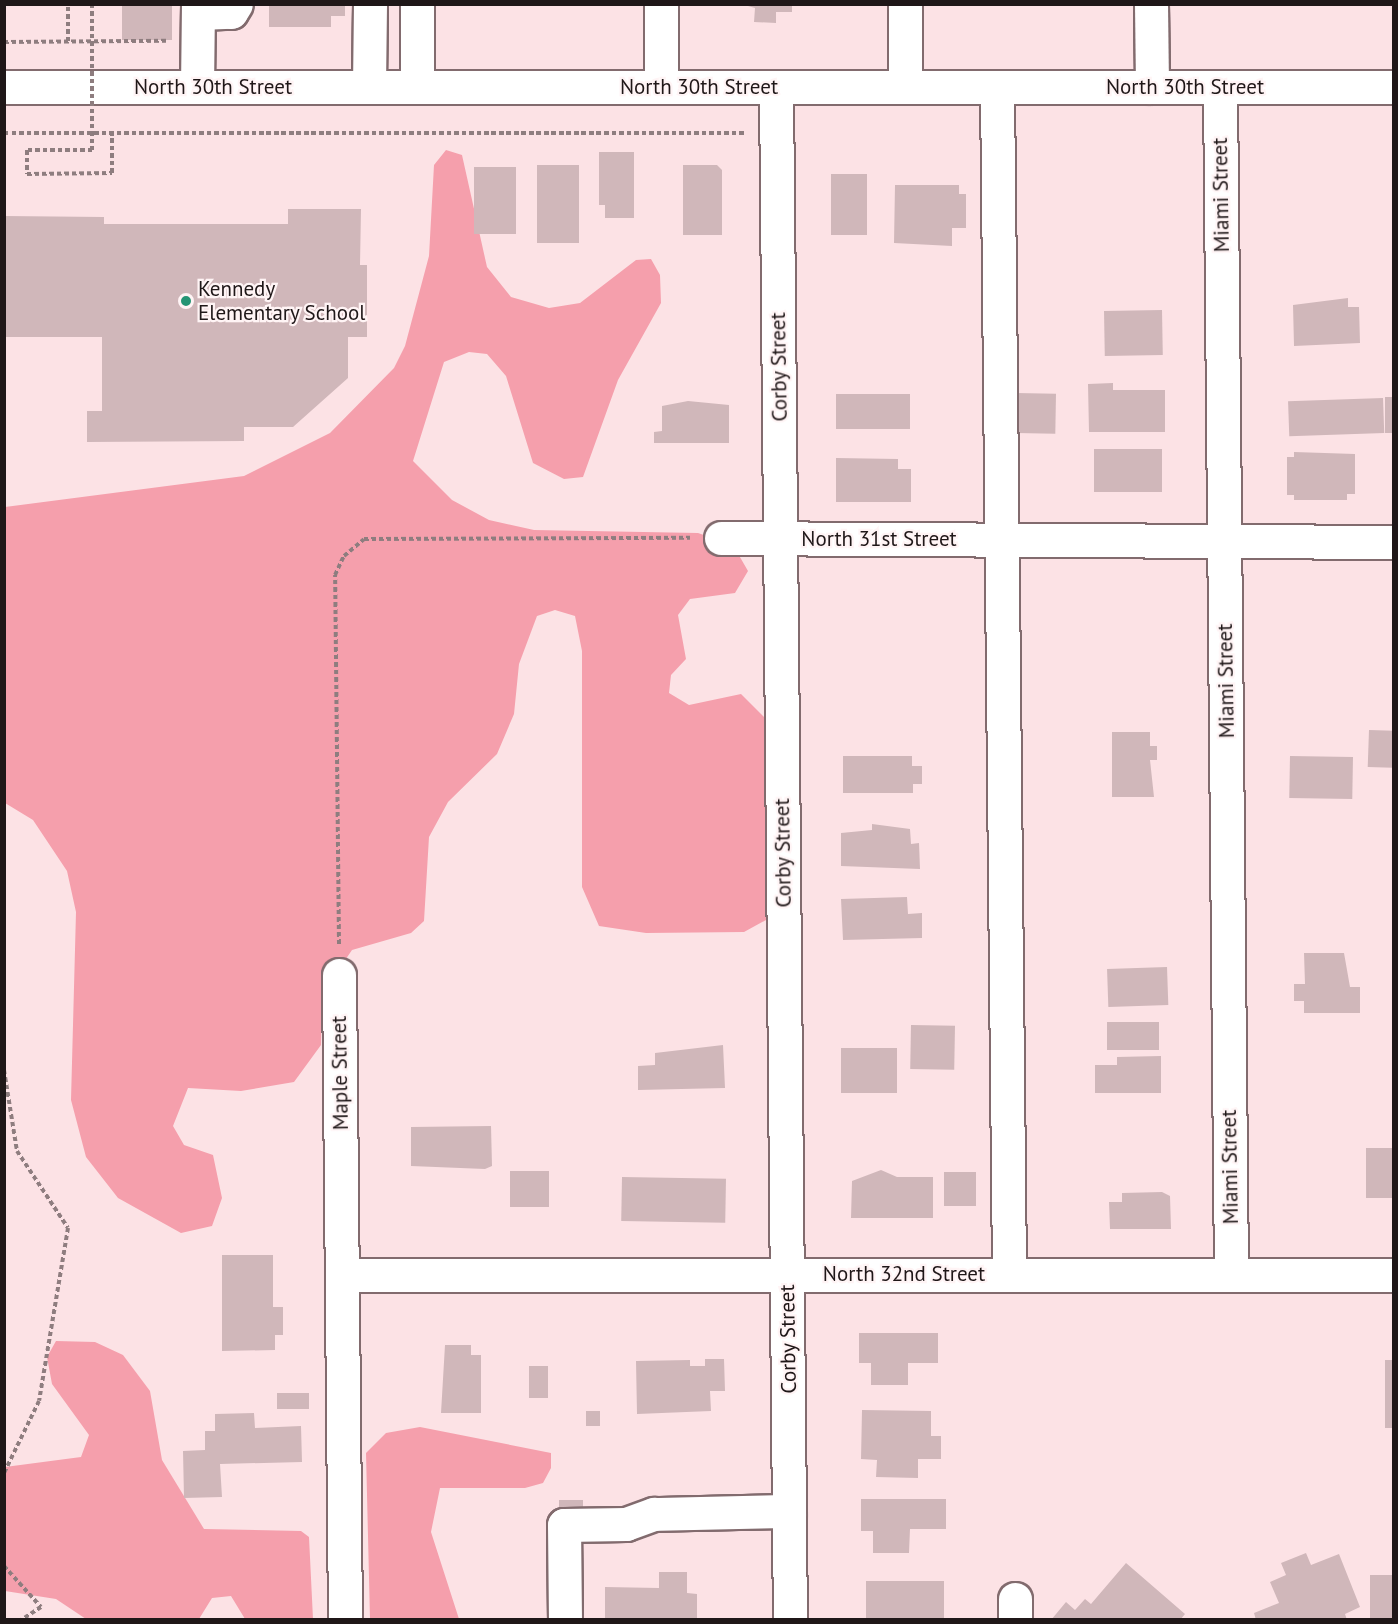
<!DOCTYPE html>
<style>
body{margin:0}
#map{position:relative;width:1398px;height:1624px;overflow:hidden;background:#fce2e5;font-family:"PT Sans",sans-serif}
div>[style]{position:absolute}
.green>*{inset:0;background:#f59fac}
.building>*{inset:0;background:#d0b7ba;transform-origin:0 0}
.path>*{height:4px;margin-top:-2px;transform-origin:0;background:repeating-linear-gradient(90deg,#8e7d7f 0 4.5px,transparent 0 7.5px)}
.roads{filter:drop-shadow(2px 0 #826b6e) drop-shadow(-2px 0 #826b6e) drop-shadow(0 2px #826b6e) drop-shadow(0 -2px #826b6e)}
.minor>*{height:33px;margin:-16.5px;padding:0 16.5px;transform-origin:16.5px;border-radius:16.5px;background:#fff}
.major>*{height:33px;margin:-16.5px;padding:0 16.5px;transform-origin:16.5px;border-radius:16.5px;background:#fff}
.path-bridge>*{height:4px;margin-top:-2px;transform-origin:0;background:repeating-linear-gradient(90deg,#8e7d7f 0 4.5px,transparent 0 7.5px)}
.dots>*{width:16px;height:16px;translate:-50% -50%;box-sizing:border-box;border:3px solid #fff4f5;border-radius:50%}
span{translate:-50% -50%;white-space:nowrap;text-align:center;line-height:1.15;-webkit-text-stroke:4.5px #fff4f5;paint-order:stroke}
.street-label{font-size:21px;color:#1f1718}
.poi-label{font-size:21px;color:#1f1718}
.left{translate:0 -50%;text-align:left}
.frame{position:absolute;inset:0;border:6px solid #1f1718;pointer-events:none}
</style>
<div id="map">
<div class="green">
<i style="clip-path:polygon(446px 150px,462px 155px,487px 267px,511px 297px,549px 308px,580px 303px,636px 260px,651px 259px,660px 275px,661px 303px,618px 380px,583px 477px,564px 479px,533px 463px,506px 376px,487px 354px,469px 352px,444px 362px,413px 461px,452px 500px,489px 520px,534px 530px,698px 533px,733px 545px,748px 571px,735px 593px,690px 599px,678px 615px,686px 659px,671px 675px,669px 693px,689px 705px,741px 694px,766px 719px,775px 915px,744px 932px,646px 933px,599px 926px,582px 887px,582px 651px,575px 616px,555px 610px,537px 616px,519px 664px,514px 714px,497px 754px,448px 802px,429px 837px,424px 921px,411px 933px,352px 950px,322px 994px,321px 1045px,294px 1082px,241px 1091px,188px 1088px,173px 1126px,184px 1145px,213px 1155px,222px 1198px,212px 1226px,181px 1233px,118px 1198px,86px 1157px,71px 1100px,76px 912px,67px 871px,33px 820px,5px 803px,5px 507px,244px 476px,330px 433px,394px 368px,405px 346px,429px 256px,434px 165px)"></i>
<i style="clip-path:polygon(56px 1341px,95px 1342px,123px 1355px,150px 1391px,162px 1460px,204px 1529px,301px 1531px,309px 1537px,313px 1619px,245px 1619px,231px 1596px,212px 1598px,199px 1619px,86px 1619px,56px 1599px,5px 1591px,5px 1467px,81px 1457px,89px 1435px,52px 1384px,47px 1357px)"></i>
<i style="clip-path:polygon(420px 1427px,551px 1453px,551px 1468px,543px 1483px,525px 1488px,440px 1488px,431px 1532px,459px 1619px,370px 1619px,366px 1453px,386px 1433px)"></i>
</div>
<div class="building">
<i style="left:122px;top:4px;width:50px;height:36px"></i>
<i style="clip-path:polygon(269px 4px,345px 4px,345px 16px,331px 16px,331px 27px,269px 27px)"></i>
<i style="clip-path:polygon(741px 4px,792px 4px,792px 12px,776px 12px,776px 23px,754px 22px,755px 8px)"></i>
<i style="clip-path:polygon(599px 152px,634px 152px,634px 218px,605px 218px,605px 205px,599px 205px)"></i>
<i style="left:537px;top:165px;width:42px;height:78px"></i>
<i style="clip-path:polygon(683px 165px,717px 165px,722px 170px,722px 235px,683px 235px)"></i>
<i style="left:474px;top:167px;width:42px;height:67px"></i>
<i style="left:831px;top:174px;width:36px;height:61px"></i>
<i style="clip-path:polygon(895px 185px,959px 185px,959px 194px,966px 194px,966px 228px,952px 228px,952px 246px,894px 243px)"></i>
<i style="clip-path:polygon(288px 209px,361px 209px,360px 265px,367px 265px,367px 337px,348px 337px,348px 378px,293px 427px,244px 427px,244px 441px,87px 442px,87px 411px,102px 411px,102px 337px,4px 337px,4px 216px,104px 217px,104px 224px,288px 224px)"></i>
<i style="clip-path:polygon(1348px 298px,1348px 307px,1359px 307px,1360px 343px,1294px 346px,1293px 305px)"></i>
<i style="left:1162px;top:310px;width:45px;height:58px;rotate:89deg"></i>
<i style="clip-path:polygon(1113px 383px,1113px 390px,1165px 390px,1165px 432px,1089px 432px,1088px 384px)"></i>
<i style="left:1016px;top:393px;width:40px;height:40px;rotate:1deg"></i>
<i style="left:836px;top:394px;width:74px;height:35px"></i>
<i style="left:1394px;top:397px;width:36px;height:9px;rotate:90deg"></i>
<i style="left:1383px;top:398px;width:35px;height:95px;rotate:88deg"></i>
<i style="clip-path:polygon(688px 401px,729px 405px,729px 443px,654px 443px,654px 432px,662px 431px,662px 406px)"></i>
<i style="left:1094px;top:449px;width:68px;height:43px"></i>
<i style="clip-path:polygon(1294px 452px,1355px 454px,1355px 494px,1347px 494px,1347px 500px,1294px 500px,1294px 495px,1287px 495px,1287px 457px,1294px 457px)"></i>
<i style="clip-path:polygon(836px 458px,898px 459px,898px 469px,911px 469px,911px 502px,836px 502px)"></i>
<i style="left:1369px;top:730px;width:25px;height:37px;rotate:2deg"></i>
<i style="clip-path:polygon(1112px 732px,1150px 732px,1150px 746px,1157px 746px,1157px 760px,1150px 760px,1154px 797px,1112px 797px)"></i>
<i style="clip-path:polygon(843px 756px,912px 756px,912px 766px,922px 766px,922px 784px,913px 784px,913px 793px,843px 793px)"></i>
<i style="left:1290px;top:756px;width:63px;height:42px;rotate:1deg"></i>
<i style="clip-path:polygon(872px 824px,910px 829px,911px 844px,919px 843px,920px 869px,841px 866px,841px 833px,872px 830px)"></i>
<i style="clip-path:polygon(907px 897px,908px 914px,922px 913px,922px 938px,843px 940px,841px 899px)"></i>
<i style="clip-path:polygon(1304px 953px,1344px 953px,1350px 987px,1360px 987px,1360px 1013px,1304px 1013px,1304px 1001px,1294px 1001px,1294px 984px,1305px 984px)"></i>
<i style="left:1167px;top:967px;width:38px;height:60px;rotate:88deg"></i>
<i style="left:1107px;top:1022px;width:52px;height:28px"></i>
<i style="left:911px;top:1025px;width:44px;height:44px;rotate:1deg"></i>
<i style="clip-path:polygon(723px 1045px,725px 1088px,638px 1090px,638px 1066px,655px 1065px,655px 1053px)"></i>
<i style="left:841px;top:1048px;width:56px;height:45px"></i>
<i style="clip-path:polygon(1161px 1056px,1161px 1093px,1095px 1093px,1095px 1065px,1117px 1065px,1117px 1057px)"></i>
<i style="clip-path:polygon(491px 1126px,492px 1166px,485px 1169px,411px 1166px,411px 1127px)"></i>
<i style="left:1394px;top:1148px;width:50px;height:28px;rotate:90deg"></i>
<i style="clip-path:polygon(881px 1170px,897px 1177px,933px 1177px,933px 1218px,851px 1218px,852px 1181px)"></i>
<i style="left:510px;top:1171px;width:39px;height:36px"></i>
<i style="left:976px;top:1172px;width:34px;height:32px;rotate:90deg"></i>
<i style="left:622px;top:1177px;width:104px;height:44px;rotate:1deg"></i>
<i style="clip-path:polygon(1162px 1192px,1170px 1196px,1171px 1229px,1110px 1229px,1109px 1202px,1122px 1202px,1122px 1193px)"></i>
<i style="clip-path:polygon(222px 1255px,273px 1255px,273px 1307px,283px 1307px,283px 1335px,275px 1335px,275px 1350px,222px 1351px)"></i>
<i style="clip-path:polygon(859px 1333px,938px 1333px,938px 1363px,908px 1363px,908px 1385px,871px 1385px,871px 1363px,859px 1363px)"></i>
<i style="clip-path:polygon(445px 1345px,471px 1345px,471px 1355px,481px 1355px,481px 1413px,441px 1413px)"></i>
<i style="clip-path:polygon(705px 1359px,724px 1359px,725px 1391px,710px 1391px,711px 1411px,637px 1414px,636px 1361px,690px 1360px,690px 1366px,705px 1366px)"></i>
<i style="left:1385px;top:1360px;width:9px;height:68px"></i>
<i style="left:529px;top:1366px;width:19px;height:32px"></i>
<i style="left:309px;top:1393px;width:16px;height:32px;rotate:90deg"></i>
<i style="clip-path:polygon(862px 1410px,931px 1411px,931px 1436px,941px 1436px,941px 1459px,918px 1459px,918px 1478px,876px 1477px,877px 1460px,861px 1459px)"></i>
<i style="left:586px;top:1411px;width:14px;height:15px"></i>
<i style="clip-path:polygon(254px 1413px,255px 1428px,301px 1426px,302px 1462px,220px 1464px,222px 1497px,184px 1498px,183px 1451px,205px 1450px,205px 1431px,215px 1431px,215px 1414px)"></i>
<i style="clip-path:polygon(861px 1499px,946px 1499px,946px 1529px,910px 1529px,909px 1553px,873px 1553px,873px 1531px,861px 1531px)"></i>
<i style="left:559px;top:1500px;width:24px;height:11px"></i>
<i style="clip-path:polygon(1306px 1553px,1311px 1565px,1339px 1554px,1360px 1607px,1345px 1614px,1347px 1620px,1256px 1620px,1254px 1613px,1279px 1603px,1270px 1582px,1286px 1575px,1281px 1563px)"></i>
<i style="clip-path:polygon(1126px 1563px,1185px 1614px,1180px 1620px,1051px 1620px,1066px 1602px,1075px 1610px,1085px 1599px,1091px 1604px)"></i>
<i style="clip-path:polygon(659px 1572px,687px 1572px,687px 1593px,697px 1594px,697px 1620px,605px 1620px,605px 1587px,659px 1588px)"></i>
<i style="left:1394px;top:1575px;width:45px;height:24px;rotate:90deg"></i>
<i style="left:866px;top:1581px;width:78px;height:39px"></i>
</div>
<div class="path">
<i style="left:68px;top:41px;width:37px;rotate:-90deg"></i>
<i style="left:4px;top:42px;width:162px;rotate:-0.4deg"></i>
<i style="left:4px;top:133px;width:742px"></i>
<i style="left:92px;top:150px;width:65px;rotate:180deg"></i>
<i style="left:27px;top:150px;width:24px;rotate:90deg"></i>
<i style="left:27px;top:174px;width:85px;rotate:-0.7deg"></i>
<i style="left:112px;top:173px;width:39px;rotate:-90deg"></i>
<i style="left:339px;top:944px;width:369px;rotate:-90.6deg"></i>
<i style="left:335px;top:575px;width:21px;rotate:-65deg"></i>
<i style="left:344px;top:556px;width:26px;rotate:-40deg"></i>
<i style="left:364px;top:539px;width:326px;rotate:-0.2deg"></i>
<i style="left:4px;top:982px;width:32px;rotate:90deg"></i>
<i style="left:4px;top:1070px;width:82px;rotate:80.9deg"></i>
<i style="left:17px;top:1151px;width:92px;rotate:56.5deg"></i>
<i style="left:68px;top:1228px;width:175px;rotate:99.5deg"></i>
<i style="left:39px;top:1401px;width:80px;rotate:115.9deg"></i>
<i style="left:4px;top:1566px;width:55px;rotate:47.9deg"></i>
<i style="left:41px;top:1607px;width:24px;rotate:147deg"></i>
</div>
<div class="roads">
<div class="minor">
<i style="left:417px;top:4px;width:82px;rotate:90deg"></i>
<i style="left:661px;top:4px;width:83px;rotate:90deg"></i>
<i style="left:905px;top:4px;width:83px;rotate:90deg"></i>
<i style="left:1151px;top:4px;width:83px;rotate:89.3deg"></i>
<i style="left:198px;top:13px;width:33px;rotate:-2deg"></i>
<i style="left:231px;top:12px;width:9px;rotate:-58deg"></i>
<i style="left:369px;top:86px;width:82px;rotate:-89.3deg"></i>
<i style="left:197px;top:87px;width:83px;rotate:-89.3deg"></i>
<i style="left:776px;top:87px;width:1533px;rotate:89.48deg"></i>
<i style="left:997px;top:87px;width:1186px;rotate:89.42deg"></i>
<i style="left:1220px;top:87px;width:1187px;rotate:89.47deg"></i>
<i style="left:721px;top:538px;width:673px;rotate:0.34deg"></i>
<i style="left:339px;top:975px;width:645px;rotate:89.47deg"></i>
<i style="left:342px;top:1275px;width:1052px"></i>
<i style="left:1015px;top:1599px;width:21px;rotate:90deg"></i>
<i style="left:565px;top:1620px;width:95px;rotate:-90.6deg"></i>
<i style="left:564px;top:1525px;width:62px;rotate:-0.9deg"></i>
<i style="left:626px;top:1524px;width:30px;rotate:-20deg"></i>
<i style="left:654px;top:1514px;width:135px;rotate:-1.3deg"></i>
</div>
<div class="major">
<i style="left:4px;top:87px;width:1390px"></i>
</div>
</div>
<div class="path-bridge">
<i style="left:92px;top:4px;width:146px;rotate:90deg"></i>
</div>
<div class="dots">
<i style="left:186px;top:301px;background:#259474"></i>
</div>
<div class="street-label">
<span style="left:213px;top:87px">North 30th Street</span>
<span style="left:699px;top:87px">North 30th Street</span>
<span style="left:1185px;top:87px">North 30th Street</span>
<span style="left:1221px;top:195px;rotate:-91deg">Miami Street</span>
<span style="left:779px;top:367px;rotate:-91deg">Corby Street</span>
<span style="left:879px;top:539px">North 31st Street</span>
<span style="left:1226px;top:681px;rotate:-91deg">Miami Street</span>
<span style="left:783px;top:853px;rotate:-91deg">Corby Street</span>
<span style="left:340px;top:1073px;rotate:-91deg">Maple Street</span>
<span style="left:1230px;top:1167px;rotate:-91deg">Miami Street</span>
<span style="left:904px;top:1274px">North 32nd Street</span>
<span style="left:788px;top:1339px;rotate:-91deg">Corby Street</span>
</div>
<div class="poi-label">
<span class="left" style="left:198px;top:301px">Kennedy<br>Elementary School</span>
</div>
<div class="frame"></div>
</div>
